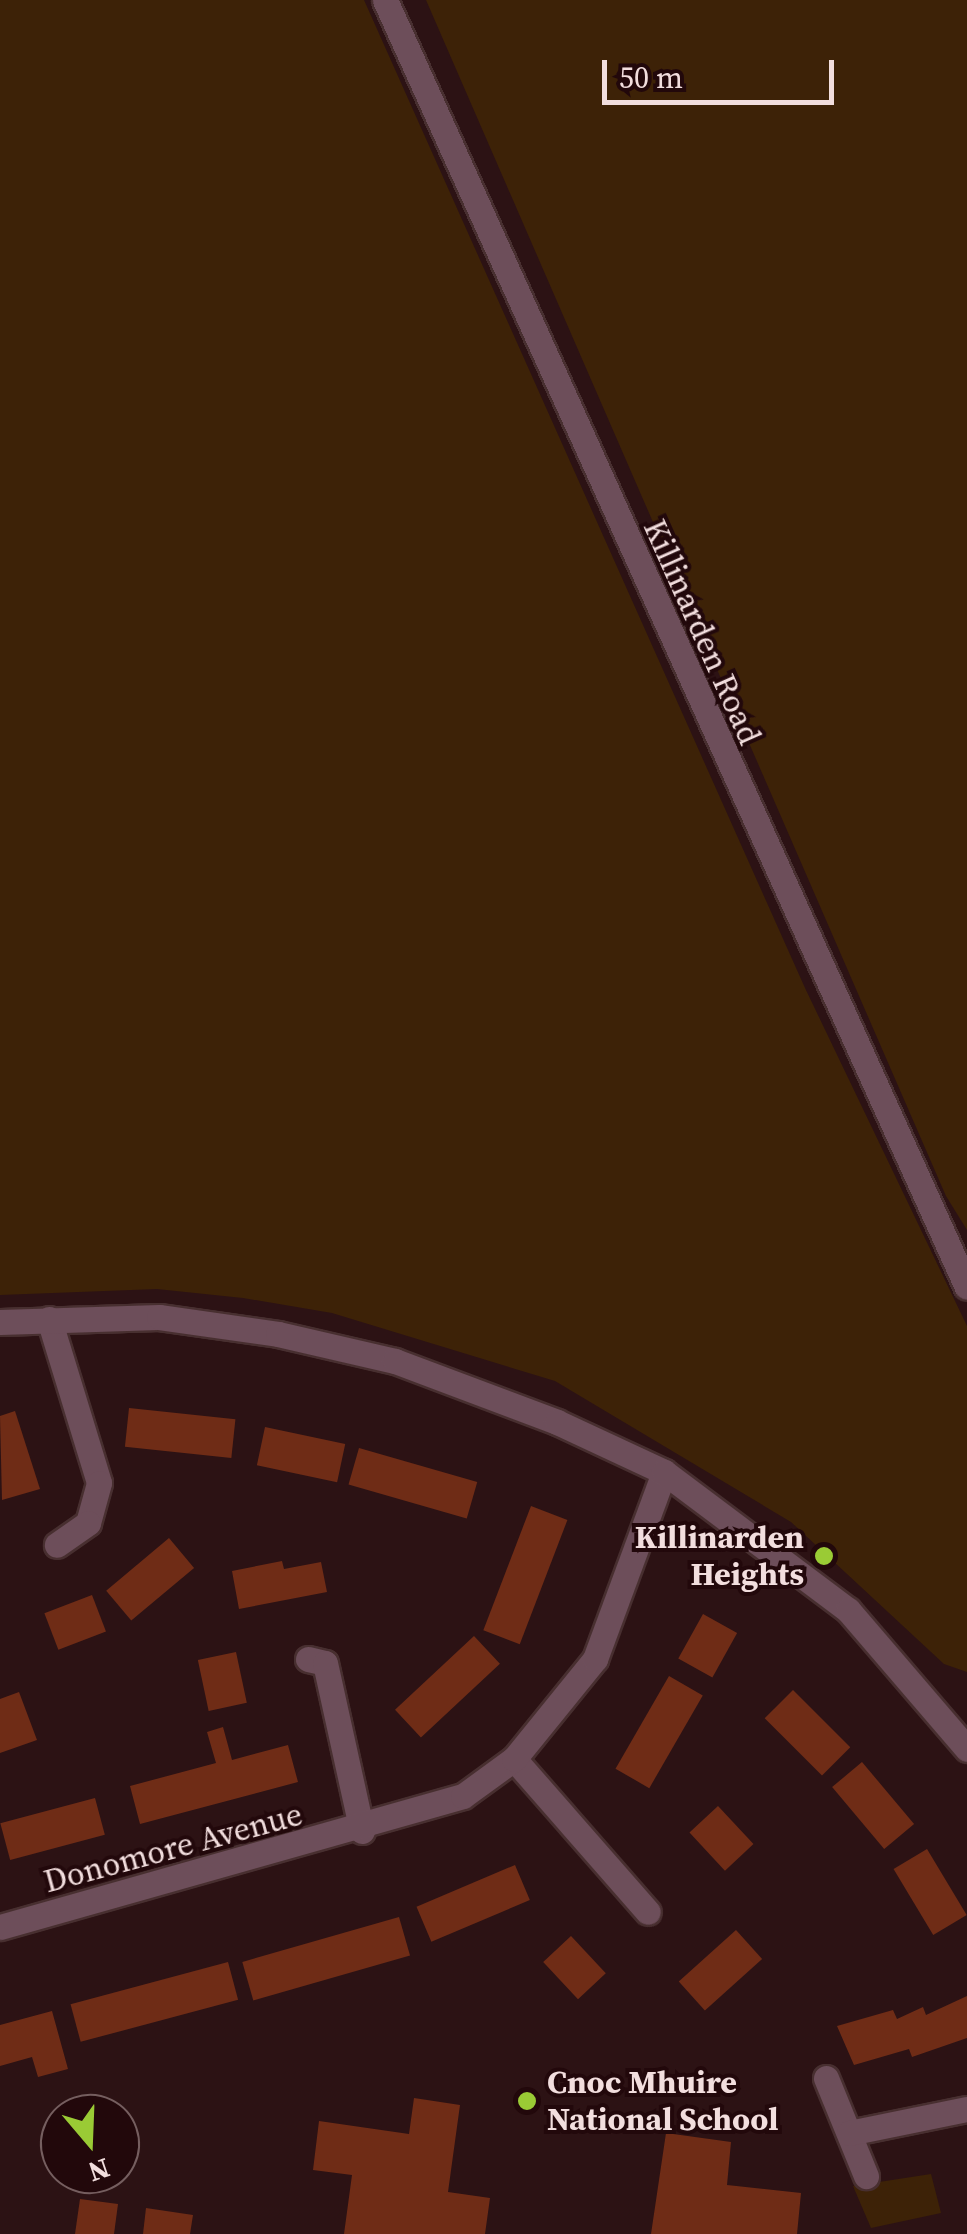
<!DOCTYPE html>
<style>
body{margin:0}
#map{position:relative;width:967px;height:2234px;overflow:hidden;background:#2c1214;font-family:"Source Serif 4",serif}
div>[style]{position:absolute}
.green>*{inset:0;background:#3d2207}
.building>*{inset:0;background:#6f2c16;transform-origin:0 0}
.roads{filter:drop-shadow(2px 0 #482f30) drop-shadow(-2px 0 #482f30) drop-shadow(0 2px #482f30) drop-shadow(0 -2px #482f30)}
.minor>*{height:25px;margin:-12.5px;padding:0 12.5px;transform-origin:12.5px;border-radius:12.5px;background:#6d4e5a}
.tertiary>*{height:25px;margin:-12.5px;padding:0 12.5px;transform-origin:12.5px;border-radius:12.5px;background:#6d4e5a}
.dots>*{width:28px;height:28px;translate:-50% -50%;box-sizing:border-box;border:5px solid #22080b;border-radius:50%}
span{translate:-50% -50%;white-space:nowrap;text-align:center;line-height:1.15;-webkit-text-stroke:8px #22080b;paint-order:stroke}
.street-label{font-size:32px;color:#f2dede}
.poi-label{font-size:32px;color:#f2dede;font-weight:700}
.right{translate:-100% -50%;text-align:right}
.left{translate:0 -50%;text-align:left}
.north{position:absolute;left:40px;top:2094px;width:100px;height:100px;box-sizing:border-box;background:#22080b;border:2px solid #755e5f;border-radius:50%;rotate:161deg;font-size:28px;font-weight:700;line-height:40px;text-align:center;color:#f2dede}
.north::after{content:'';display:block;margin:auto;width:35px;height:45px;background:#9acb35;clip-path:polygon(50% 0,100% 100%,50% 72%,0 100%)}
.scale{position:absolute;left:602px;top:60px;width:232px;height:45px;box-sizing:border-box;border:5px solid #f2dede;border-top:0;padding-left:12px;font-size:30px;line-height:35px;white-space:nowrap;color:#f2dede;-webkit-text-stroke:8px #22080b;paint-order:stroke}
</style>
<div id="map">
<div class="green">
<i style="clip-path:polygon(0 0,364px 0,805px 988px,967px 1326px,967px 1672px,944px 1664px,791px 1522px,555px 1381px,332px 1313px,243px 1298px,157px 1289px,0 1295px)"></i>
<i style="clip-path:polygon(426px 0,967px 0,967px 1230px,946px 1196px)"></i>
<i style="clip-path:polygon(931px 2174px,941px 2213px,871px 2228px,853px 2186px)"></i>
</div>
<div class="building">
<i style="left:129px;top:1408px;width:107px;height:39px;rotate:6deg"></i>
<i style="clip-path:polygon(15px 1411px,40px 1489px,2px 1500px,0 1416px)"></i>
<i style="left:265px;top:1427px;width:82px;height:39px;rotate:12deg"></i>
<i style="left:359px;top:1448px;width:123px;height:38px;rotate:16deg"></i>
<i style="left:531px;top:1506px;width:39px;height:133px;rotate:21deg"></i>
<i style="left:169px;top:1538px;width:39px;height:82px;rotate:50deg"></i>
<i style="clip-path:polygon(282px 1561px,284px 1569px,321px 1562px,327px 1592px,239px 1609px,232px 1571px)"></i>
<i style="left:92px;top:1595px;width:39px;height:51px;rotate:69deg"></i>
<i style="left:703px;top:1614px;width:39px;height:51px;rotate:29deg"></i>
<i style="left:474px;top:1636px;width:38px;height:108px;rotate:47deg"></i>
<i style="left:236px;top:1652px;width:52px;height:39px;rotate:78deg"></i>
<i style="left:669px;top:1676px;width:39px;height:107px;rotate:30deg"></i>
<i style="left:793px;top:1690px;width:81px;height:40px;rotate:45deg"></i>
<i style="clip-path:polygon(19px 1692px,37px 1740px,0 1753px,0 1699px)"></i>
<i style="clip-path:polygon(223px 1727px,232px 1760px,288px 1745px,298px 1782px,140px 1824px,130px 1786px,216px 1763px,207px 1732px)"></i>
<i style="left:862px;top:1762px;width:81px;height:39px;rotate:50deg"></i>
<i style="left:95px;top:1798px;width:38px;height:98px;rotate:75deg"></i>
<i style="left:718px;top:1806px;width:52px;height:39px;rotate:47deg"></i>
<i style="left:927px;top:1849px;width:77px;height:39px;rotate:59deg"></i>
<i style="left:515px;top:1865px;width:38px;height:107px;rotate:67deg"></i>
<i style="left:399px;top:1917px;width:40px;height:163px;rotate:74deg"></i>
<i style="left:736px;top:1930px;width:39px;height:77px;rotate:48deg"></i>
<i style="left:571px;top:1936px;width:51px;height:38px;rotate:47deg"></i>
<i style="left:228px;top:1962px;width:39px;height:163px;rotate:75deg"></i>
<i style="clip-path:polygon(967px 1996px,967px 2038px,912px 2057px,909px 2049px,854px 2065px,837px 2026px,893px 2010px,897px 2019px,923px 2007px,926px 2015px)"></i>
<i style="clip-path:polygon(52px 2011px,68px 2069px,38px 2077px,32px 2057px,0 2066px,0 2025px)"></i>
<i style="clip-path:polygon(414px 2098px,460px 2105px,448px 2192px,490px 2198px,485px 2234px,344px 2234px,352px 2175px,313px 2170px,319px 2121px,409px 2134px)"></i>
<i style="clip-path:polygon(666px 2133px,731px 2142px,727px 2185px,801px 2193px,797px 2234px,651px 2234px)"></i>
<i style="clip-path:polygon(80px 2199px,118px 2204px,114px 2234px,75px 2234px)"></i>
<i style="clip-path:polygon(146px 2208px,193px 2215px,190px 2234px,143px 2234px)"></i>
</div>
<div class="roads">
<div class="minor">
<i style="left:49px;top:1319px;width:171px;rotate:73deg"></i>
<i style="left:99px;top:1483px;width:41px;rotate:105.4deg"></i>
<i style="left:88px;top:1523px;width:38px;rotate:145deg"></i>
<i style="left:308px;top:1659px;width:17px;rotate:13deg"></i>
<i style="left:325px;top:1663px;width:172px;rotate:77.6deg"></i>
<i style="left:514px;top:1759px;width:203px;rotate:48.8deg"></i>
<i style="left:0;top:1927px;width:481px;rotate:-15.8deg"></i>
<i style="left:463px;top:1796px;width:63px;rotate:-36deg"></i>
<i style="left:514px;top:1759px;width:129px;rotate:-51deg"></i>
<i style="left:595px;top:1659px;width:199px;rotate:-69.7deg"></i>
<i style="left:826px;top:2078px;width:106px;rotate:67.8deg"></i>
<i style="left:849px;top:2133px;width:120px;rotate:-11.5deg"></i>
</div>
<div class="tertiary">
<i style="left:385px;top:0;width:1412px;rotate:65.67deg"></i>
<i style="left:0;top:1322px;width:159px;rotate:-1.8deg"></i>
<i style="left:159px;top:1317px;width:120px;rotate:8.1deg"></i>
<i style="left:278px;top:1334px;width:120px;rotate:13deg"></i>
<i style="left:395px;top:1361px;width:173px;rotate:20.6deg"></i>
<i style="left:557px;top:1422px;width:118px;rotate:25deg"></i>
<i style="left:664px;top:1472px;width:230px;rotate:36.9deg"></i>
<i style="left:848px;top:1610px;width:183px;rotate:49.4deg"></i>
</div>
</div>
<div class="dots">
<i style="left:824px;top:1556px;background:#9acb35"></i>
<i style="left:527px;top:2101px;background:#9acb35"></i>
</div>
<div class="street-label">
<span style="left:702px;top:632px;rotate:66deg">Killinarden Road</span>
<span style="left:173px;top:1848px;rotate:-15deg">Donomore Avenue</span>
</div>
<div class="poi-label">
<span class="right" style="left:804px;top:1556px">Killinarden<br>Heights</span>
<span class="left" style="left:547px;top:2101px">Cnoc Mhuire<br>National School</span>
</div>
<div class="north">N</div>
<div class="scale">50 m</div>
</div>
